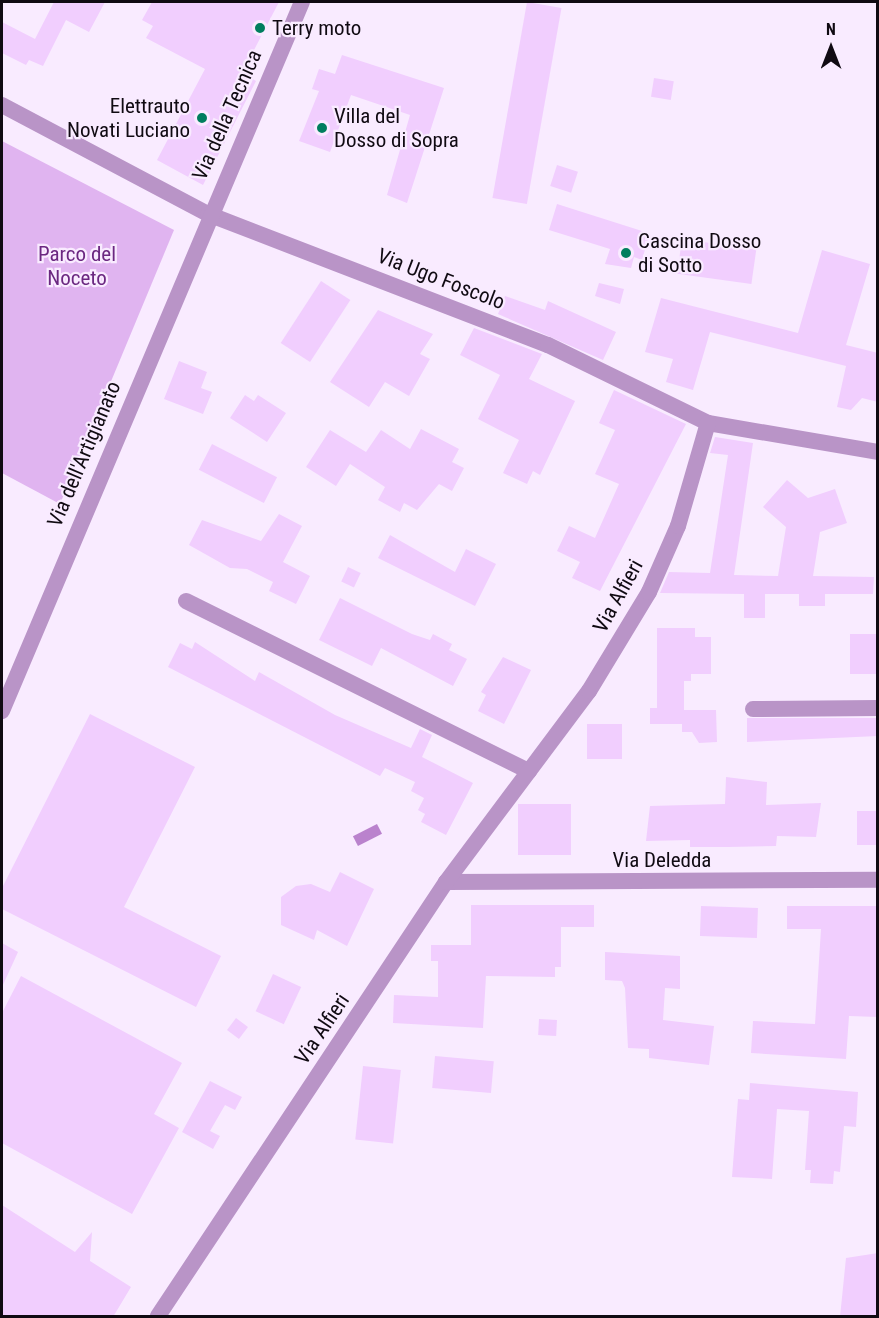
<!DOCTYPE html>
<style>
body{margin:0}
#map{position:relative;width:879px;height:1318px;overflow:hidden;background:#f9ebff;font-family:"Roboto Condensed",sans-serif}
div>[style]{position:absolute}
.green>*{inset:0;background:#e0b4f0}
.water>*{inset:0;background:#ba82cd;transform-origin:0 0}
.building>*{inset:0;background:#f1cefe;transform-origin:0 0}
.minor>*{height:16px;margin:-8px;padding:0 8px;transform-origin:8px;border-radius:8px;background:#b994c7}
.dots>*{width:16px;height:16px;translate:-50% -50%;box-sizing:border-box;border:3px solid #f9ebff;border-radius:50%}
span{translate:-50% -50%;white-space:nowrap;text-align:center;line-height:1.15;-webkit-text-stroke:4.5px #f9ebff;paint-order:stroke}
.poi-label{font-size:21px;color:#100a12}
.left{translate:0 -50%;text-align:left}
.right{translate:-100% -50%;text-align:right}
.street-label{font-size:21px;color:#100a12}
.park-label{font-size:21px;color:#6b2781}
.frame{position:absolute;inset:0;border:3px solid #100a12;pointer-events:none}
.north{position:absolute;left:801px;top:18px;width:60px;height:60px;-webkit-text-stroke:4px #f9ebff;paint-order:stroke;rotate:0deg;font-size:16px;font-weight:700;line-height:24px;text-align:center;color:#100a12}
.north::after{content:'';display:block;margin:auto;width:21px;height:27px;background:#100a12;clip-path:polygon(50% 0,100% 100%,50% 72%,0 100%)}
</style>
<div id="map">
<div class="green">
<i style="clip-path:polygon(2px 141px,174px 230px,60px 504px,2px 473px)"></i>
</div>
<div class="water">
<i style="left:377px;top:824px;width:11px;height:27px;rotate:63deg"></i>
</div>
<div class="building">
<i style="clip-path:polygon(54px 2px,105px 2px,89px 32px,66px 20px,43px 66px,29px 60px,26px 65px,2px 53px,2px 22px,35px 39px)"></i>
<i style="clip-path:polygon(152px 2px,279px 2px,242px 73px,256px 81px,203px 185px,157px 160px,205px 69px,146px 38px,153px 26px,142px 20px)"></i>
<i style="left:527px;top:2px;width:35px;height:199px;rotate:10deg"></i>
<i style="clip-path:polygon(342px 55px,444px 88px,407px 203px,387px 195px,410px 115px,351px 95px,330px 152px,299px 141px,319px 91px,312px 89px,319px 69px,335px 74px)"></i>
<i style="left:654px;top:78px;width:20px;height:19px;rotate:9deg"></i>
<i style="left:557px;top:165px;width:22px;height:22px;rotate:18deg"></i>
<i style="clip-path:polygon(557px 204px,642px 231px,649px 236px,642px 260px,634px 257px,631px 268px,605px 264px,610px 249px,549px 230px)"></i>
<i style="left:682px;top:239px;width:75px;height:35px;rotate:8deg"></i>
<i style="clip-path:polygon(822px 250px,870px 264px,846px 345px,878px 353px,878px 402px,862px 398px,851px 410px,837px 407px,846px 366px,710px 332px,693px 390px,666px 382px,673px 359px,645px 352px,661px 298px,798px 333px)"></i>
<i style="left:321px;top:281px;width:35px;height:74px;rotate:33deg"></i>
<i style="clip-path:polygon(599px 283px,624px 289px,620px 304px,595px 296px)"></i>
<i style="clip-path:polygon(505px 296px,545px 310px,548px 301px,616px 332px,603px 360px,498px 314px)"></i>
<i style="clip-path:polygon(378px 310px,433px 334px,420px 354px,430px 359px,409px 396px,385px 382px,369px 407px,330px 382px)"></i>
<i style="clip-path:polygon(474px 328px,542px 354px,529px 379px,575px 401px,540px 475px,533px 471px,527px 484px,503px 473px,519px 440px,478px 419px,500px 375px,460px 355px)"></i>
<i style="clip-path:polygon(179px 361px,207px 372px,201px 388px,212px 392px,203px 414px,164px 399px)"></i>
<i style="clip-path:polygon(614px 390px,686px 424px,600px 591px,572px 578px,580px 562px,557px 551px,569px 526px,595px 538px,619px 484px,595px 474px,615px 430px,599px 423px)"></i>
<i style="clip-path:polygon(245px 395px,254px 401px,258px 395px,286px 413px,267px 442px,230px 418px)"></i>
<i style="clip-path:polygon(421px 429px,459px 449px,452px 462px,464px 468px,452px 491px,439px 484px,417px 510px,404px 503px,400px 512px,378px 500px,385px 487px,350px 464px,336px 486px,306px 467px,330px 430px,366px 452px,381px 430px,410px 449px)"></i>
<i style="clip-path:polygon(715px 437px,753px 443px,734px 575px,778px 576px,786px 527px,763px 507px,787px 480px,808px 498px,835px 489px,847px 523px,820px 532px,813px 576px,874px 577px,873px 594px,825px 594px,825px 606px,799px 606px,799px 594px,765px 594px,765px 618px,744px 618px,744px 594px,660px 593px,669px 572px,710px 573px,728px 455px,710px 453px)"></i>
<i style="left:212px;top:444px;width:73px;height:29px;rotate:27deg"></i>
<i style="clip-path:polygon(279px 514px,302px 526px,283px 562px,310px 576px,296px 604px,269px 591px,273px 582px,247px 569px,230px 568px,189px 545px,202px 520px,261px 541px)"></i>
<i style="clip-path:polygon(390px 535px,455px 572px,466px 549px,496px 564px,475px 606px,378px 558px)"></i>
<i style="left:348px;top:567px;width:14px;height:16px;rotate:25deg"></i>
<i style="clip-path:polygon(340px 598px,412px 634px,430px 640px,433px 634px,452px 644px,449px 650px,467px 659px,453px 686px,381px 648px,372px 666px,319px 640px)"></i>
<i style="clip-path:polygon(657px 628px,695px 628px,695px 637px,711px 637px,711px 674px,691px 674px,691px 681px,684px 681px,684px 710px,716px 710px,717px 742px,699px 743px,692px 732px,682px 732px,682px 724px,650px 724px,650px 708px,657px 708px)"></i>
<i style="left:850px;top:634px;width:28px;height:40px"></i>
<i style="clip-path:polygon(195px 642px,255px 681px,259px 672px,335px 715px,411px 748px,420px 729px,432px 735px,422px 757px,473px 783px,446px 835px,421px 822px,425px 814px,418px 810px,424px 798px,411px 791px,415px 782px,385px 768px,380px 776px,168px 667px,180px 643px,192px 649px)"></i>
<i style="clip-path:polygon(503px 657px,531px 670px,504px 724px,478px 711px,486px 695px,481px 692px)"></i>
<i style="clip-path:polygon(90px 714px,195px 767px,124px 907px,221px 956px,196px 1007px,2px 909px,2px 888px)"></i>
<i style="clip-path:polygon(747px 718px,878px 718px,878px 736px,747px 742px)"></i>
<i style="left:587px;top:724px;width:35px;height:35px"></i>
<i style="clip-path:polygon(726px 777px,767px 782px,766px 805px,821px 803px,816px 837px,777px 836px,776px 846px,728px 847px,690px 847px,690px 840px,646px 841px,650px 806px,725px 804px)"></i>
<i style="left:571px;top:804px;width:51px;height:53px;rotate:90deg"></i>
<i style="left:857px;top:811px;width:21px;height:34px"></i>
<i style="clip-path:polygon(340px 872px,374px 889px,347px 946px,317px 930px,314px 940px,281px 925px,281px 897px,296px 886px,311px 884px,330px 892px)"></i>
<i style="clip-path:polygon(471px 905px,594px 905px,594px 927px,561px 927px,561px 967px,555px 967px,555px 977px,486px 976px,483px 1028px,393px 1023px,394px 995px,438px 997px,438px 961px,431px 961px,431px 945px,471px 945px)"></i>
<i style="left:701px;top:906px;width:57px;height:30px;rotate:2deg"></i>
<i style="clip-path:polygon(787px 906px,878px 906px,878px 1017px,849px 1016px,846px 1059px,751px 1053px,753px 1021px,815px 1024px,821px 929px,787px 929px)"></i>
<i style="clip-path:polygon(2px 943px,18px 952px,2px 987px)"></i>
<i style="clip-path:polygon(605px 952px,680px 956px,680px 989px,665px 988px,663px 1020px,714px 1026px,709px 1065px,649px 1058px,649px 1049px,628px 1048px,625px 988px,622px 981px,605px 980px)"></i>
<i style="left:273px;top:974px;width:31px;height:41px;rotate:25deg"></i>
<i style="clip-path:polygon(21px 976px,182px 1063px,154px 1114px,179px 1128px,132px 1214px,2px 1143px,2px 1013px)"></i>
<i style="left:236px;top:1018px;width:15px;height:15px;rotate:37deg"></i>
<i style="left:539px;top:1019px;width:18px;height:16px;rotate:3deg"></i>
<i style="left:435px;top:1056px;width:59px;height:32px;rotate:5deg"></i>
<i style="left:363px;top:1066px;width:38px;height:74px;rotate:6deg"></i>
<i style="clip-path:polygon(210px 1081px,242px 1097px,235px 1110px,225px 1105px,210px 1131px,220px 1136px,213px 1149px,182px 1132px)"></i>
<i style="clip-path:polygon(750px 1083px,858px 1092px,856px 1127px,844px 1126px,840px 1172px,834px 1171px,833px 1184px,810px 1183px,811px 1170px,805px 1170px,809px 1111px,777px 1109px,772px 1179px,732px 1177px,738px 1099px,749px 1100px)"></i>
<i style="clip-path:polygon(2px 1205px,75px 1252px,92px 1232px,90px 1261px,131px 1287px,113px 1317px,2px 1317px)"></i>
<i style="clip-path:polygon(878px 1253px,878px 1317px,840px 1317px,846px 1258px)"></i>
</div>
<div class="minor">
<i style="left:2px;top:105px;width:233px;rotate:27.9deg"></i>
<i style="left:208px;top:214px;width:364px;rotate:21.1deg"></i>
<i style="left:548px;top:345px;width:178px;rotate:26deg"></i>
<i style="left:708px;top:423px;width:172px;rotate:9.7deg"></i>
<i style="left:186px;top:601px;width:383px;rotate:26.4deg"></i>
<i style="left:753px;top:709px;width:125px;rotate:-0.5deg"></i>
<i style="left:2px;top:711px;width:770px;rotate:-67.07deg"></i>
<i style="left:446px;top:882px;width:432px;rotate:-0.3deg"></i>
<i style="left:158px;top:1316px;width:521px;rotate:-56.43deg"></i>
<i style="left:446px;top:882px;width:239px;rotate:-53.2deg"></i>
<i style="left:589px;top:691px;width:116px;rotate:-58.8deg"></i>
<i style="left:649px;top:592px;width:72px;rotate:-66.3deg"></i>
<i style="left:678px;top:526px;width:107px;rotate:-73.8deg"></i>
</div>
<div class="dots">
<i style="left:260px;top:28px;background:#007e5e"></i>
<i style="left:202px;top:118px;background:#007e5e"></i>
<i style="left:322px;top:128px;background:#007e5e"></i>
<i style="left:626px;top:253px;background:#007e5e"></i>
</div>
<div class="poi-label">
<span class="left" style="left:272px;top:28px">Terry moto</span>
<span class="right" style="left:190px;top:118px">Elettrauto<br>Novati Luciano</span>
<span class="left" style="left:334px;top:128px">Villa del<br>Dosso di Sopra</span>
<span class="left" style="left:638px;top:253px">Cascina Dosso<br>di Sotto</span>
</div>
<div class="street-label">
<span style="left:227px;top:115px;rotate:-66deg">Via della Tecnica</span>
<span style="left:441px;top:279px;rotate:21deg">Via Ugo Foscolo</span>
<span style="left:84px;top:454px;rotate:-67deg">Via dell'Artigianato</span>
<span style="left:618px;top:596px;rotate:-61deg">Via Alfieri</span>
<span style="left:662px;top:860px">Via Deledda</span>
<span style="left:322px;top:1029px;rotate:-56deg">Via Alfieri</span>
</div>
<div class="park-label">
<span style="left:77px;top:266px">Parco del<br>Noceto</span>
</div>
<div class="frame"></div>
<div class="north">N</div>
</div>
